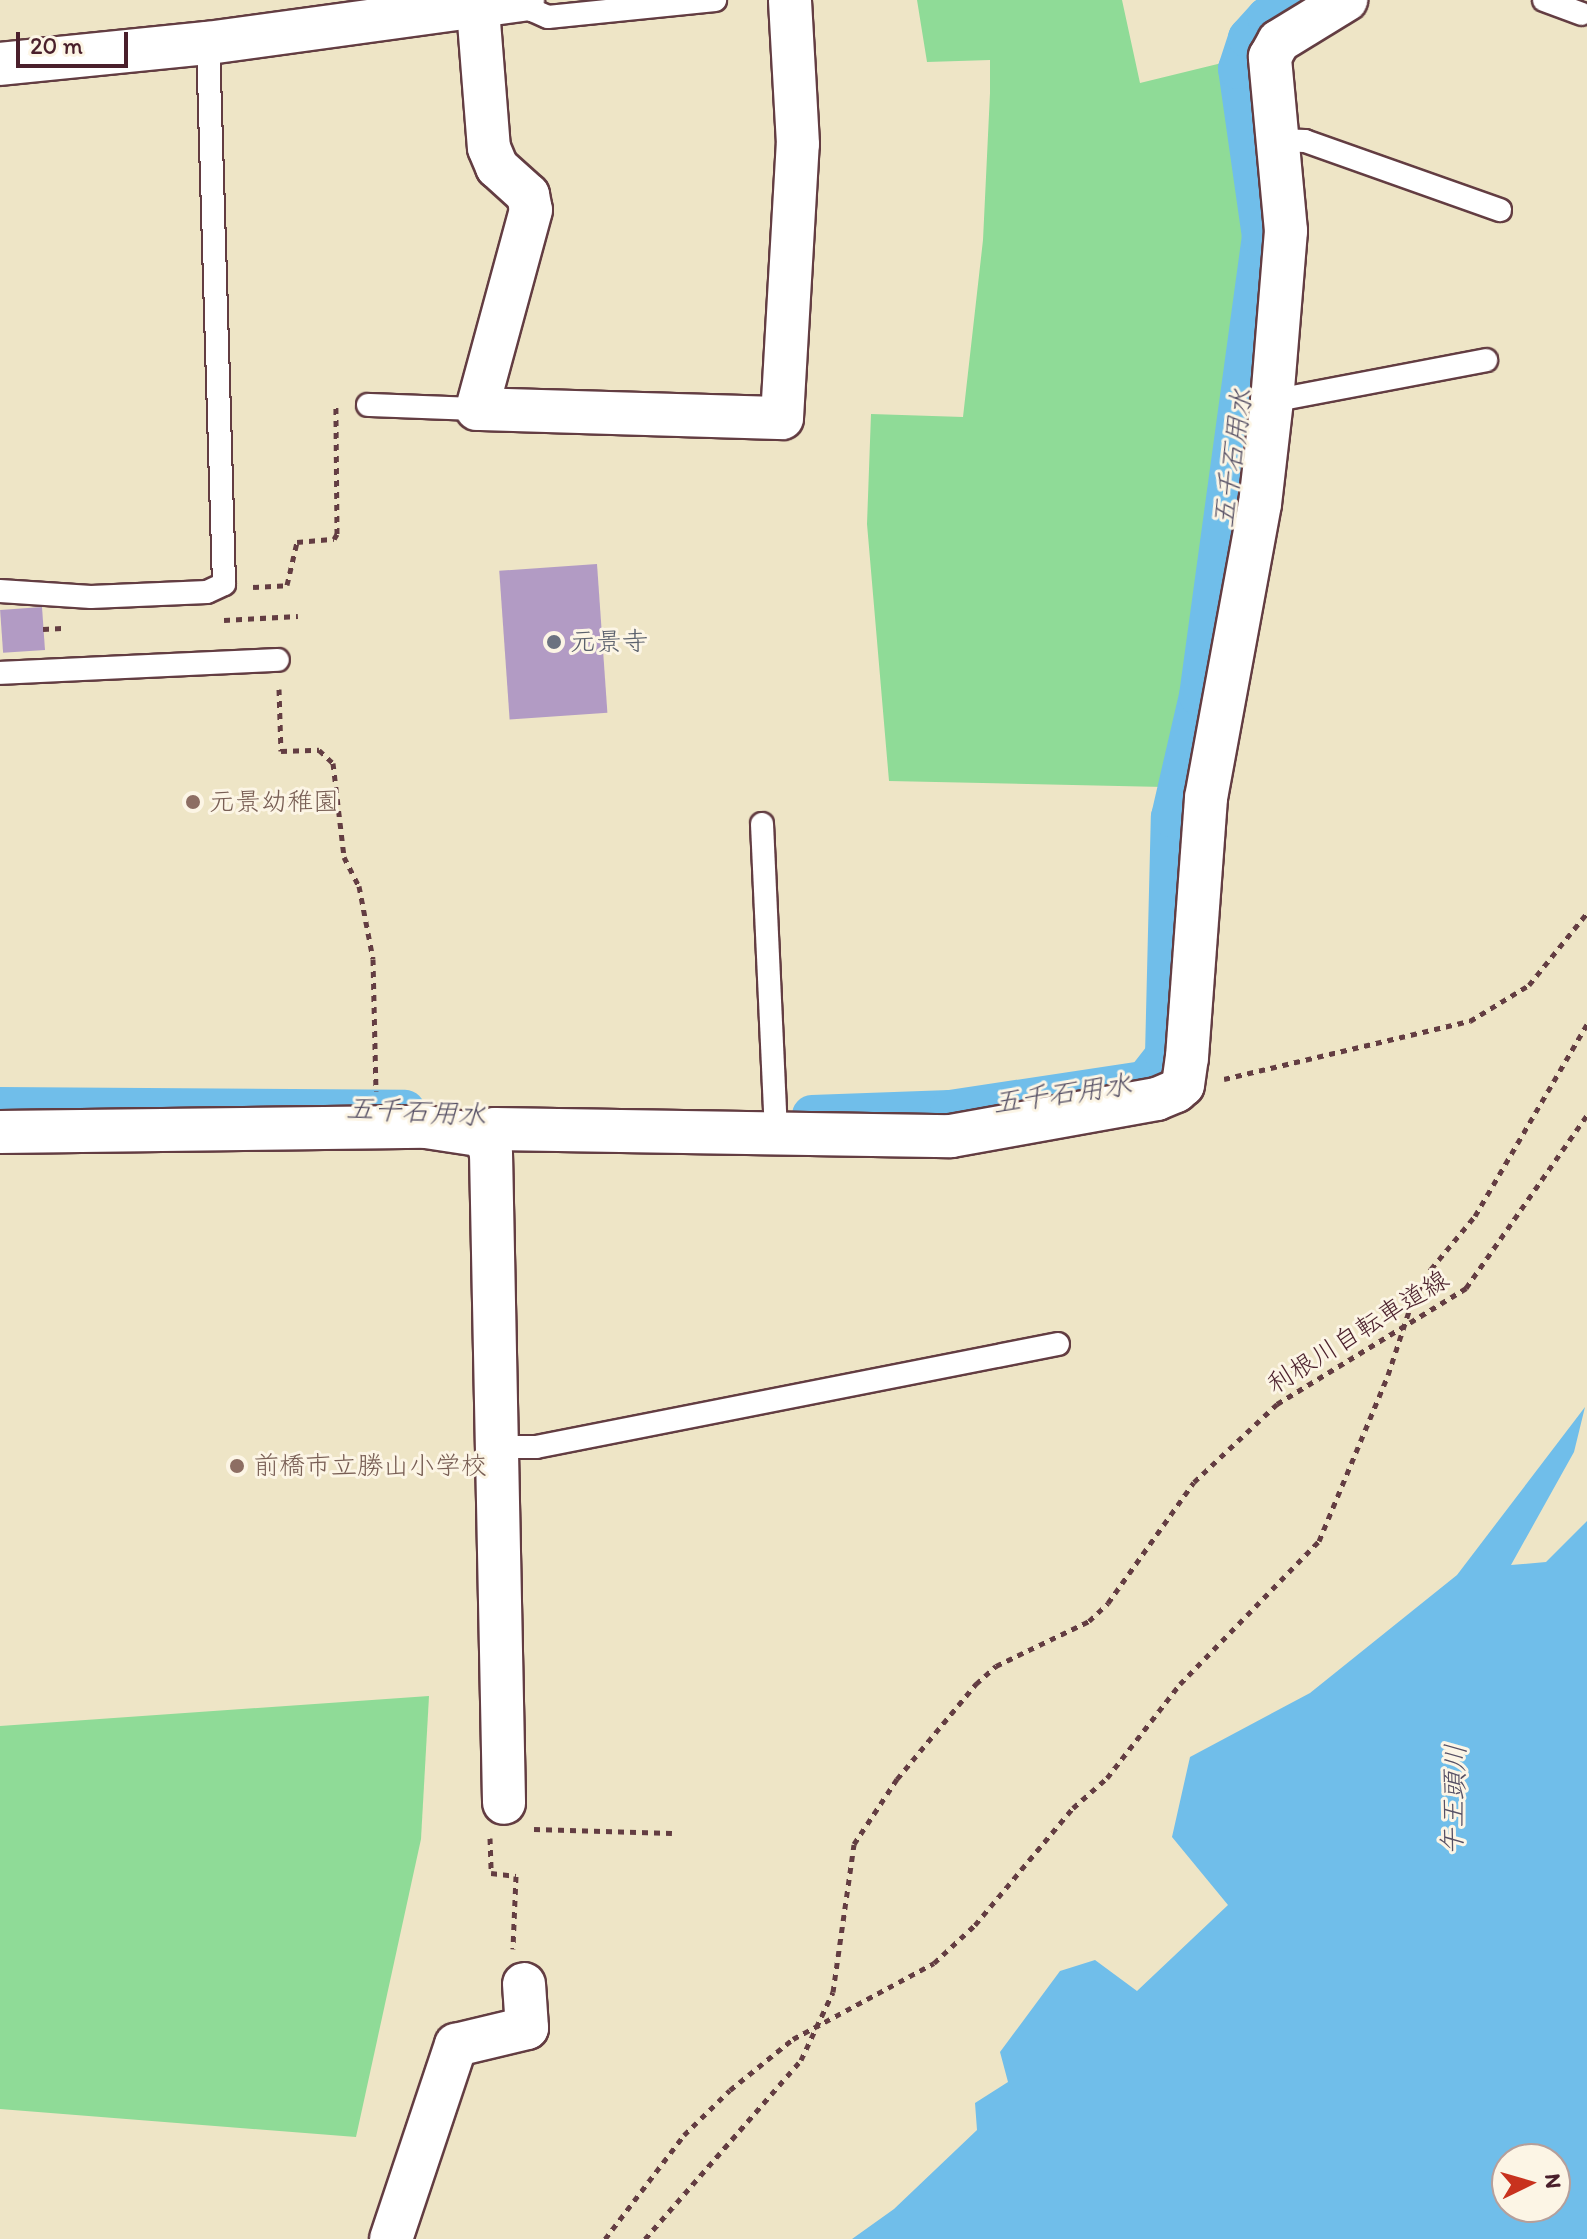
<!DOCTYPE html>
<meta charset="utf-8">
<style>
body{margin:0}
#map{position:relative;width:1587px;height:2239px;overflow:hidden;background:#eee5c6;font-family:Itim,"Klee One",sans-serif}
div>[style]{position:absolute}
.green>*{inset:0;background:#8fdb97}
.water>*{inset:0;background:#70beea}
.canal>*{height:40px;margin:-20px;padding:0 20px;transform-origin:20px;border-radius:20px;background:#70beea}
.building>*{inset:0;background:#b29bc4;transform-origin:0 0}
.path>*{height:5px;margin-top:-2.5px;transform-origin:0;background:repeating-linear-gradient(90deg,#633d42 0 6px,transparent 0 12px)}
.roads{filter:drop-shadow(2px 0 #633d42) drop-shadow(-2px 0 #633d42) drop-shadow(0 2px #633d42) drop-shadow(0 -2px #633d42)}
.service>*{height:22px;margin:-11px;padding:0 11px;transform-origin:11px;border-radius:11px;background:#fff}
.minor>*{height:42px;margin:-21px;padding:0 21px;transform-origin:21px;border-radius:21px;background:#fff}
.dots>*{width:22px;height:22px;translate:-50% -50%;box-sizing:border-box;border:4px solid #fcf5e5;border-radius:50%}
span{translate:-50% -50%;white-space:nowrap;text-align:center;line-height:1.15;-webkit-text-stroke:6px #fcf5e5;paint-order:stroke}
.worship-label{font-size:26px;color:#5b616d}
.left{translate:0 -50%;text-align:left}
.education-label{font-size:26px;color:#785e54}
.street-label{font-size:26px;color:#4a1f2b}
.water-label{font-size:28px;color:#554f64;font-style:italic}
.north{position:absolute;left:1491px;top:2143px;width:80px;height:80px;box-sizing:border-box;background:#fcf5e5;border:2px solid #b59f9b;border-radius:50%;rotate:85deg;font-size:22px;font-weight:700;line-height:32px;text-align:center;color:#4a1f2b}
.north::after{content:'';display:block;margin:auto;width:28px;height:36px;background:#c8321e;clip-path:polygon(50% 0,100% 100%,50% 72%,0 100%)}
.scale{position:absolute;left:16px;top:32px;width:112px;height:36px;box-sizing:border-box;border:4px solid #4a1f2b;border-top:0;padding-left:10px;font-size:24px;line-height:28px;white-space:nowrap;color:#4a1f2b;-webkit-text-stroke:6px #fcf5e5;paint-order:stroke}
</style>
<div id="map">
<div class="green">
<i style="clip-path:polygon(917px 0,1122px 0,1140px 83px,1230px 61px,1254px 238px,1184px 717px,1164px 787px,889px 781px,867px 524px,871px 414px,963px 417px,983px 240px,990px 93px,990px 60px,927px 62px)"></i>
<i style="clip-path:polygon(429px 1696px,421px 1839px,356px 2137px,0 2109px,0 1726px)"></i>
</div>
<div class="water">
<i style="clip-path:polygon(evenodd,1585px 1407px,1574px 1452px,1511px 1565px,1546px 1562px,1587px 1521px,1587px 2239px,852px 2239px,894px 2209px,977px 2130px,975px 2103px,1008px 2082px,1000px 2052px,1060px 1971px,1095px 1960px,1137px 1991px,1228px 1905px,1172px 1837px,1190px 1757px,1310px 1693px,1457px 1575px,1585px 1407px,1507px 2159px,1555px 2159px,1555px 2207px,1507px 2207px,1507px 2159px)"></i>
</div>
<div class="canal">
<i style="left:0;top:1107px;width:405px;rotate:0.4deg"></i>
<i style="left:812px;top:1115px;width:138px;rotate:-2.1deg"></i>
<i style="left:950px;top:1110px;width:197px;rotate:-8.5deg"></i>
<i style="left:1145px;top:1081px;width:33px;rotate:-52deg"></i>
<i style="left:1165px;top:1055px;width:238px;rotate:-88.6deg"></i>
<i style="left:1171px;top:817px;width:124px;rotate:-77deg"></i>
<i style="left:1199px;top:696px;width:463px;rotate:-82.2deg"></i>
<i style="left:1262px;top:237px;width:170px;rotate:-98.1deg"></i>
<i style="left:1238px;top:69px;width:33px;rotate:-72deg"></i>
<i style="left:1248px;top:38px;width:28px;rotate:-48deg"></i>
<i style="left:1267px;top:17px;width:34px;rotate:-30deg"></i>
</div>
<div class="building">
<i style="left:597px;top:564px;width:149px;height:98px;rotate:86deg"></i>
<i style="left:42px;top:607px;width:43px;height:42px;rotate:86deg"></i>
</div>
<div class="path">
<i style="left:253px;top:587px;width:34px;rotate:-3deg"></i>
<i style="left:287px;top:585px;width:44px;rotate:-76.9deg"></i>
<i style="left:297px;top:542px;width:37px;rotate:-5deg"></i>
<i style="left:334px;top:539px;width:6px;rotate:-59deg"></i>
<i style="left:337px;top:534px;width:127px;rotate:-90.5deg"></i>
<i style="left:224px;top:620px;width:74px;rotate:-3.1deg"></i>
<i style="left:43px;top:629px;width:19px;rotate:-3deg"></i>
<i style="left:279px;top:689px;width:62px;rotate:88.2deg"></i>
<i style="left:281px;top:751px;width:38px;rotate:-2deg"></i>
<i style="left:319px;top:750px;width:19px;rotate:43deg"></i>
<i style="left:333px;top:763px;width:95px;rotate:83.3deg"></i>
<i style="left:344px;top:857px;width:33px;rotate:63deg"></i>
<i style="left:359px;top:886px;width:74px;rotate:79.1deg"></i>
<i style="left:373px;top:959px;width:132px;rotate:88.7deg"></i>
<i style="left:1224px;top:1079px;width:253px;rotate:-13.3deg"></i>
<i style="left:1470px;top:1021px;width:69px;rotate:-31.4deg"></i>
<i style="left:1529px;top:985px;width:92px;rotate:-51.1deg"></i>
<i style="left:534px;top:1829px;width:138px;rotate:1.7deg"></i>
<i style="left:490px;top:1838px;width:35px;rotate:88deg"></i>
<i style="left:491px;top:1873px;width:25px;rotate:7deg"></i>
<i style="left:516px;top:1876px;width:73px;rotate:92.4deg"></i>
<i style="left:605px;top:2239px;width:131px;rotate:-52.8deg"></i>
<i style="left:684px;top:2135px;width:64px;rotate:-44.4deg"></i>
<i style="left:730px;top:2090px;width:81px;rotate:-39deg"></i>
<i style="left:793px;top:2039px;width:160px;rotate:-28.3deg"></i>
<i style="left:934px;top:1963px;width:56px;rotate:-42.8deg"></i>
<i style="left:975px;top:1925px;width:153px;rotate:-50.1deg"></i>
<i style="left:1073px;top:1808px;width:45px;rotate:-41.4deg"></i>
<i style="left:1107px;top:1778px;width:119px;rotate:-52.2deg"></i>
<i style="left:1180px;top:1684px;width:199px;rotate:-45.8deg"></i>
<i style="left:1319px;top:1541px;width:180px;rotate:-67.4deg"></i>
<i style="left:1388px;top:1375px;width:77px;rotate:-71.8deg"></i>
<i style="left:1412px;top:1302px;width:38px;rotate:-60deg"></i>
<i style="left:1431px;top:1269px;width:69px;rotate:-50.3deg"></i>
<i style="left:1475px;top:1216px;width:222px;rotate:-59.7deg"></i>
<i style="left:645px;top:2239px;width:237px;rotate:-48.9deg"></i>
<i style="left:801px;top:2060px;width:75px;rotate:-64.8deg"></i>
<i style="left:833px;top:1992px;width:149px;rotate:-81.9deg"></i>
<i style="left:854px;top:1844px;width:78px;rotate:-56.5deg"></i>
<i style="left:897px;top:1779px;width:124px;rotate:-50.3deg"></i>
<i style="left:976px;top:1684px;width:27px;rotate:-42deg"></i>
<i style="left:996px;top:1666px;width:103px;rotate:-25.8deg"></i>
<i style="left:1089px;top:1621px;width:26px;rotate:-43deg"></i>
<i style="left:1108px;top:1603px;width:148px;rotate:-54.6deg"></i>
<i style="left:1194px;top:1482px;width:114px;rotate:-43.2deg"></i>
<i style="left:1277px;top:1404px;width:222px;rotate:-31.5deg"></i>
<i style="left:1466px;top:1288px;width:211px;rotate:-55deg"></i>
</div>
<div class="roads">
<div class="service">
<i style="left:526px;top:0;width:12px;rotate:59deg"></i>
<i style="left:532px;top:10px;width:17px;rotate:24deg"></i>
<i style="left:548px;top:17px;width:168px;rotate:-5.8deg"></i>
<i style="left:1544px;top:0;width:40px;rotate:20.2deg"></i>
<i style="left:1277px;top:140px;width:28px;rotate:2deg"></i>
<i style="left:1305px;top:141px;width:207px;rotate:19.5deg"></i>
<i style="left:1272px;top:401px;width:218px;rotate:-10.8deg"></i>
<i style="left:368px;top:405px;width:109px;rotate:2.1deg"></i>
<i style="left:0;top:591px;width:91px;rotate:3.8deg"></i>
<i style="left:91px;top:597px;width:116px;rotate:-2.5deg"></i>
<i style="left:207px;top:592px;width:19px;rotate:-25deg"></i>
<i style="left:224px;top:584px;width:541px;rotate:-91.69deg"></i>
<i style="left:0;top:673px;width:278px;rotate:-2.7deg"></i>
<i style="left:762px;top:824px;width:308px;rotate:87.4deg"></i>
<i style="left:498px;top:1447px;width:38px"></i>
<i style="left:536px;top:1447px;width:532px;rotate:-11.16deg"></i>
</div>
<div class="minor">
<i style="left:478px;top:9px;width:139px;rotate:85.5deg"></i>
<i style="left:489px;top:148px;width:21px;rotate:67deg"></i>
<i style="left:497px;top:167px;width:42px;rotate:42.1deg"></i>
<i style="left:528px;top:195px;width:15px;rotate:79deg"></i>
<i style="left:531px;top:210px;width:206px;rotate:105.2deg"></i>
<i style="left:477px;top:409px;width:305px;rotate:1.7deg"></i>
<i style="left:782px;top:418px;width:274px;rotate:-86.7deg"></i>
<i style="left:798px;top:144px;width:144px;rotate:-93.2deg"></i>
<i style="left:0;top:64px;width:209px;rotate:-5.8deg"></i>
<i style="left:208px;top:43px;width:318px;rotate:-7.8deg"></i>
<i style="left:0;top:1132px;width:426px;rotate:-0.7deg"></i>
<i style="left:426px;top:1127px;width:60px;rotate:8.7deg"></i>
<i style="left:485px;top:1136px;width:12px;rotate:-35deg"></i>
<i style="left:495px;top:1129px;width:456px;rotate:0.9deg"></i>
<i style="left:951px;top:1136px;width:209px;rotate:-10.2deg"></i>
<i style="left:1157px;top:1099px;width:21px;rotate:-23deg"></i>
<i style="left:1176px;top:1091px;width:9px;rotate:-41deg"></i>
<i style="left:1183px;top:1085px;width:28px;rotate:-82deg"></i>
<i style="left:1187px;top:1057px;width:260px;rotate:-85.8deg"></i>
<i style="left:1206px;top:798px;width:299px;rotate:-79.6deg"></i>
<i style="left:1260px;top:504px;width:104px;rotate:-83.4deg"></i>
<i style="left:1272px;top:401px;width:171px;rotate:-85.3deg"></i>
<i style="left:1286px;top:231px;width:175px;rotate:-95.3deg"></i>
<i style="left:1270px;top:57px;width:18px;rotate:-61deg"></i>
<i style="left:1279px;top:41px;width:79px;rotate:-31.5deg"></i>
<i style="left:485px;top:1136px;width:18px;rotate:71deg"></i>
<i style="left:491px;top:1153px;width:650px;rotate:88.85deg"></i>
<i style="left:391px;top:2239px;width:205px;rotate:-71.5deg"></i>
<i style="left:456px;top:2045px;width:73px;rotate:-13.5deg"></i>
<i style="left:527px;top:2028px;width:44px;rotate:-93.9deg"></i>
</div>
</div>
<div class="dots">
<i style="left:554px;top:642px;background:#6b7280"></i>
<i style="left:193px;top:802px;background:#8d6e63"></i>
<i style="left:237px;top:1466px;background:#8d6e63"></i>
</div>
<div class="worship-label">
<span class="left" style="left:570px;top:642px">元景寺</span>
</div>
<div class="education-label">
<span class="left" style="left:209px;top:802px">元景幼稚園</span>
<span class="left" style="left:253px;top:1466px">前橋市立勝山小学校</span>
</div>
<div class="street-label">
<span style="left:1358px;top:1332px;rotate:-32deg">利根川自転車道線</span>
</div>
<div class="water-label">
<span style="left:1232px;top:458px;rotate:-82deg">五千石用水</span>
<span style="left:1062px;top:1093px;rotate:-8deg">五千石用水</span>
<span style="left:416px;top:1111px;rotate:3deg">五千石用水</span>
<span style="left:1453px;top:1800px;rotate:-88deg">午王頭川</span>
</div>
<div class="north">N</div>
<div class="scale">20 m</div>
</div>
